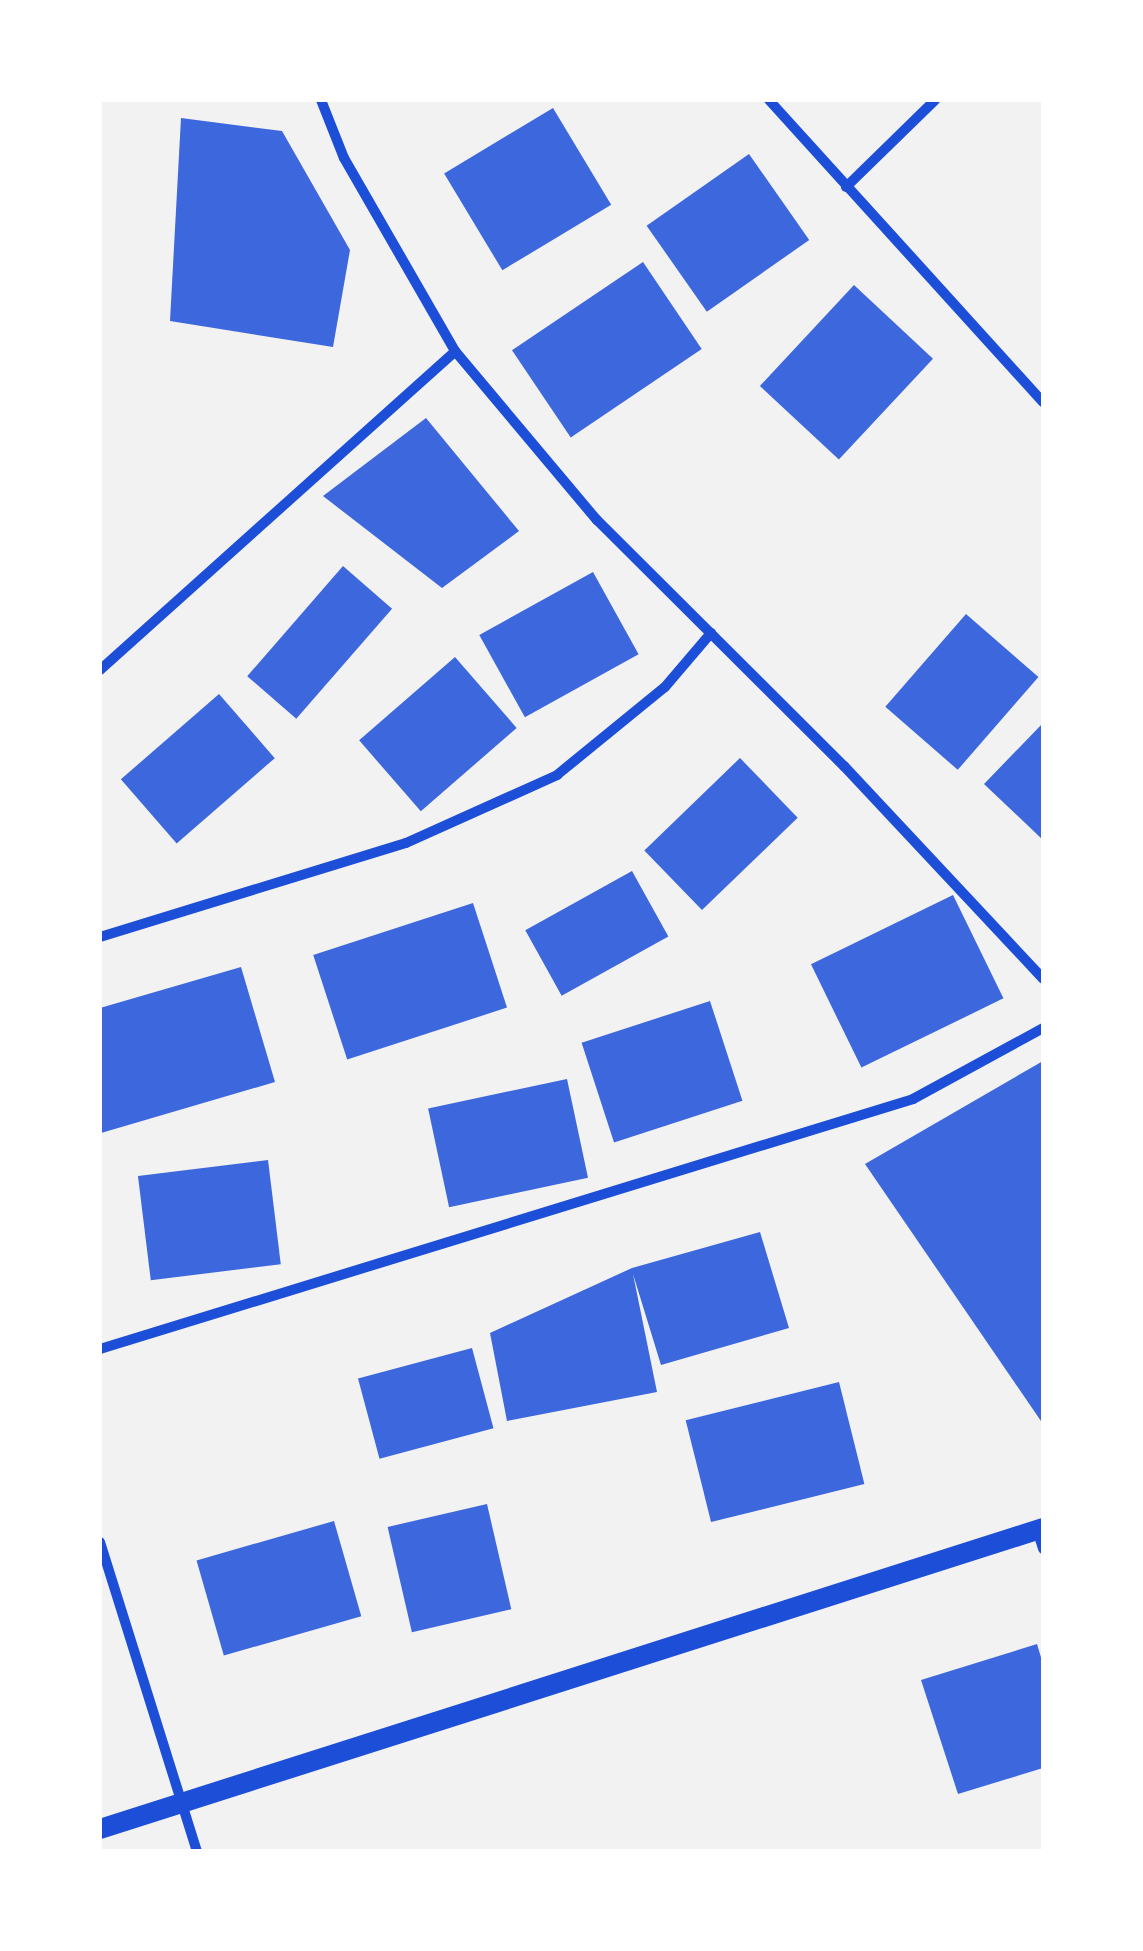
<!DOCTYPE html>
<style>
body{margin:0}
#map{position:relative;width:1143px;height:1951px;overflow:hidden;background:#f2f2f2;font-family:Cabin,sans-serif}
div>[style]{position:absolute}
.building>*{inset:0;background:#3d67dc;transform-origin:0 0}
.minor>*{height:10px;margin:-5px;padding:0 5px;transform-origin:5px;border-radius:5px;background:#1d4ed8}
.secondary>*{height:20px;margin:-10px;padding:0 10px;transform-origin:10px;border-radius:10px;background:#1d4ed8}
span{translate:-50% -50%;white-space:nowrap;text-align:center;line-height:1.15;-webkit-text-stroke:8px #fff;paint-order:stroke}
.frame{position:absolute;inset:0;border:102px solid #fff;pointer-events:none}
</style>
<div id="map">
<div class="building">
<i style="left:553px;top:108px;width:113px;height:127px;rotate:59deg"></i>
<i style="clip-path:polygon(181px 118px,282px 131px,350px 250px,333px 347px,170px 321px)"></i>
<i style="left:749px;top:154px;width:105px;height:125px;rotate:55deg"></i>
<i style="left:643px;top:262px;width:105px;height:158px;rotate:56deg"></i>
<i style="left:854px;top:285px;width:108px;height:138px;rotate:43deg"></i>
<i style="clip-path:polygon(426px 418px,519px 531px,442px 588px,323px 496px)"></i>
<i style="left:343px;top:566px;width:65px;height:146px;rotate:41deg"></i>
<i style="left:593px;top:572px;width:94px;height:130px;rotate:61deg"></i>
<i style="left:966px;top:614px;width:96px;height:123px;rotate:41deg"></i>
<i style="left:455px;top:657px;width:94px;height:127px;rotate:49deg"></i>
<i style="left:219px;top:694px;width:85px;height:130px;rotate:49deg"></i>
<i style="clip-path:polygon(1043px 723px,1043px 840px,984px 784px)"></i>
<i style="left:740px;top:758px;width:83px;height:133px;rotate:46deg"></i>
<i style="left:632px;top:871px;width:75px;height:122px;rotate:61deg"></i>
<i style="left:953px;top:895px;width:115px;height:158px;rotate:64deg"></i>
<i style="left:473px;top:903px;width:110px;height:168px;rotate:72deg"></i>
<i style="clip-path:polygon(241px 967px,275px 1082px,101px 1133px,100px 1008px)"></i>
<i style="left:710px;top:1001px;width:105px;height:135px;rotate:72deg"></i>
<i style="clip-path:polygon(1043px 1061px,1043px 1424px,865px 1164px)"></i>
<i style="left:567px;top:1079px;width:101px;height:142px;rotate:78deg"></i>
<i style="left:268px;top:1160px;width:105px;height:131px;rotate:83deg"></i>
<i style="clip-path:polygon(760px 1232px,789px 1328px,661px 1365px,633px 1274px,657px 1392px,507px 1421px,490px 1333px,632px 1268px)"></i>
<i style="left:472px;top:1348px;width:83px;height:118px;rotate:75deg"></i>
<i style="left:839px;top:1382px;width:105px;height:158px;rotate:76deg"></i>
<i style="left:487px;top:1504px;width:108px;height:102px;rotate:77deg"></i>
<i style="left:334px;top:1521px;width:99px;height:143px;rotate:74deg"></i>
<i style="clip-path:polygon(1037px 1644px,1043px 1664px,1043px 1768px,958px 1794px,921px 1680px)"></i>
</div>
<div class="minor">
<i style="left:321px;top:100px;width:62px;rotate:68.4deg"></i>
<i style="left:344px;top:158px;width:223px;rotate:60.1deg"></i>
<i style="left:455px;top:351px;width:221px;rotate:50deg"></i>
<i style="left:597px;top:520px;width:349px;rotate:44.9deg"></i>
<i style="left:844px;top:766px;width:291px;rotate:46.9deg"></i>
<i style="left:769px;top:100px;width:408px;rotate:47.8deg"></i>
<i style="left:846px;top:187px;width:124px;rotate:-44.3deg"></i>
<i style="left:100px;top:670px;width:477px;rotate:-41.9deg"></i>
<i style="left:100px;top:937px;width:320px;rotate:-17.1deg"></i>
<i style="left:406px;top:843px;width:166px;rotate:-24.2deg"></i>
<i style="left:557px;top:775px;width:139px;rotate:-39.2deg"></i>
<i style="left:665px;top:687px;width:71px;rotate:-49.6deg"></i>
<i style="left:100px;top:1349px;width:851px;rotate:-17.09deg"></i>
<i style="left:913px;top:1099px;width:148px;rotate:-28.6deg"></i>
<i style="left:1037px;top:1530px;width:20px;rotate:72deg"></i>
<i style="left:100px;top:1542px;width:324px;rotate:72.6deg"></i>
</div>
<div class="secondary">
<i style="left:100px;top:1829px;width:990px;rotate:-17.7deg"></i>
</div>
<div class="frame"></div>
</div>
